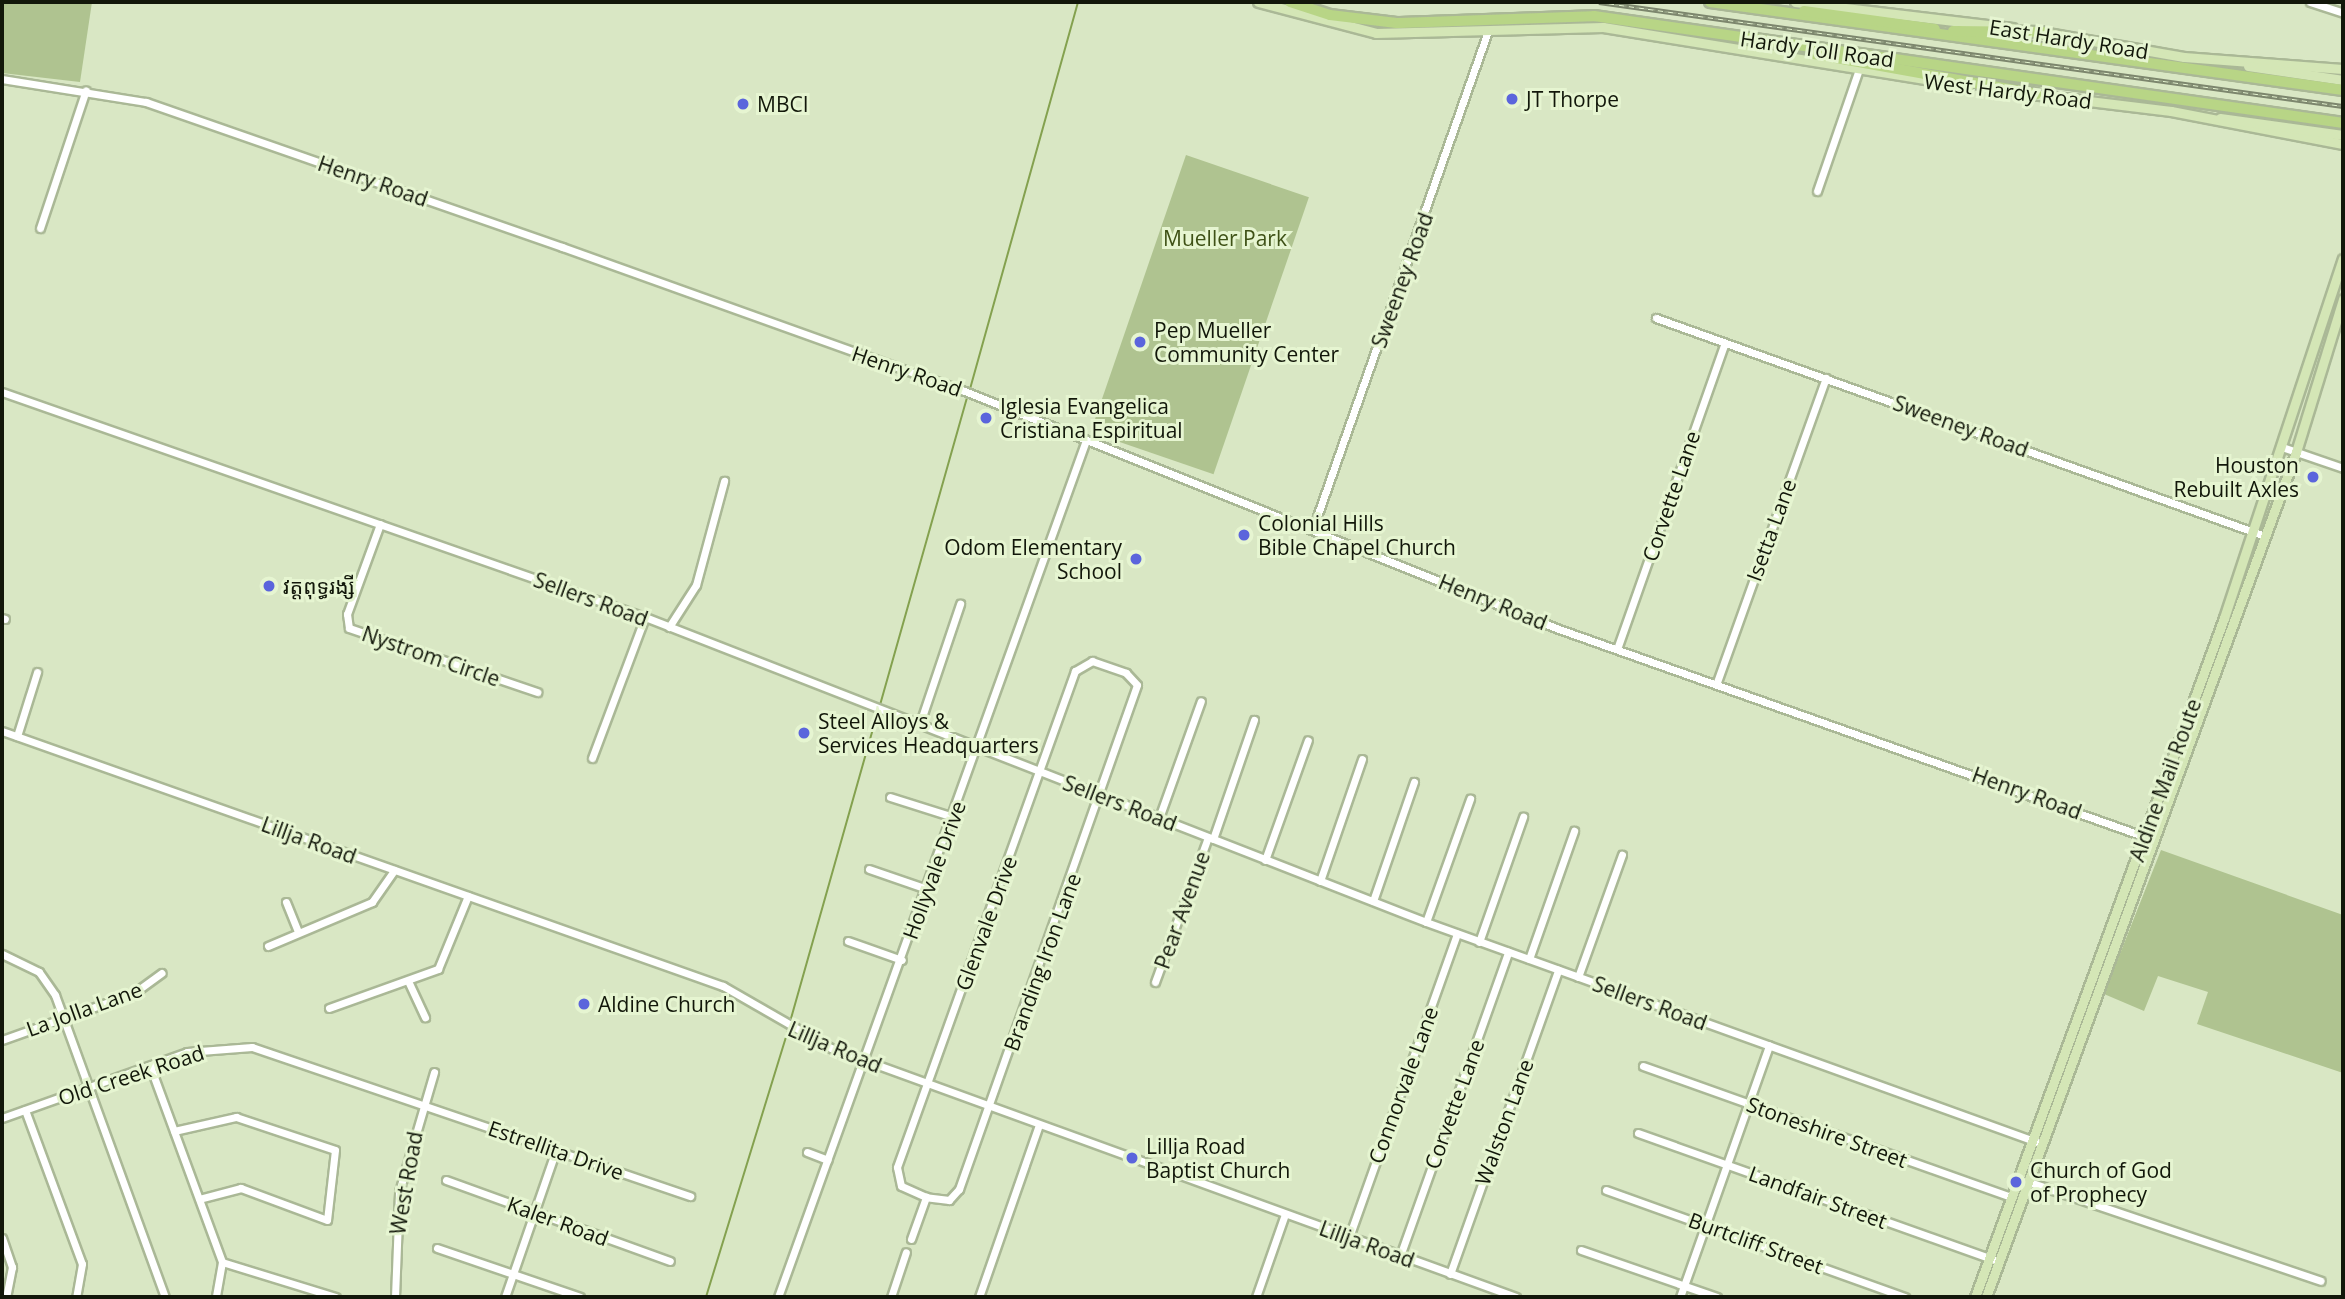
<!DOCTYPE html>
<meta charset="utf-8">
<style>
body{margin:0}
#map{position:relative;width:2345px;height:1299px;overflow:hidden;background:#d9e7c4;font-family:"Open Sans","Noto Sans Khmer",sans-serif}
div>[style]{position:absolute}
.green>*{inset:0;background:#afc390;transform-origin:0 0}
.stream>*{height:2px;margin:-1px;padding:0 1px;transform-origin:1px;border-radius:1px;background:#84a14f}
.roads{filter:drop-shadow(2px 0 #aab896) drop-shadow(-2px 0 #aab896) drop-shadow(0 2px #aab896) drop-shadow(0 -2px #aab896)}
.minor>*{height:7px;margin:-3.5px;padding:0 3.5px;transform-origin:3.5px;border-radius:3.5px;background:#fff}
.major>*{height:9px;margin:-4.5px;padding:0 4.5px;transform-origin:4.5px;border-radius:4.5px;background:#d4e6b6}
.highway>*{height:10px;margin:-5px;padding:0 5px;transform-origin:5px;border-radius:5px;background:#b8d586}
.rail>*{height:4.5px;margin-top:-2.25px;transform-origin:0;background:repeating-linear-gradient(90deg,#e6f5d1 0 5px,#7c866d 0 10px);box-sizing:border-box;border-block:2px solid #7c866d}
.dots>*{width:19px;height:19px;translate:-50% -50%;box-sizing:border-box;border:4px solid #e6f5d1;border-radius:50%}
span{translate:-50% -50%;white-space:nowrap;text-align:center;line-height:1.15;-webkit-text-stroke:6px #e6f5d1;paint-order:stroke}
.street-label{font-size:21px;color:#12170a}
.poi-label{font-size:21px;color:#12170a}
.left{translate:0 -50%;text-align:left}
.right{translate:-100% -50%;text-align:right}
.park-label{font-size:21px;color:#3e5116}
.frame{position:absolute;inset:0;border:4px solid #12170a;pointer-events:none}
</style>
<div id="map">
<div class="green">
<i style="clip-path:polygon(2px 2px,92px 2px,80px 82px,2px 73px)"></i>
<i style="left:1186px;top:155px;width:130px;height:293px;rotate:19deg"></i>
<i style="clip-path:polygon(2161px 850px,2343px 915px,2343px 1073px,2197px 1024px,2208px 992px,2158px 976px,2144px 1011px,2104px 994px)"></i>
</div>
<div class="stream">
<i style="left:970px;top:389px;width:402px;rotate:-74.4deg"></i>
<i style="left:880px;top:705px;width:323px;rotate:-74.2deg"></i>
<i style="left:790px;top:1022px;width:323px;rotate:-74.2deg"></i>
<i style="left:706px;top:1297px;width:282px;rotate:-72.9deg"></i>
</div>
<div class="roads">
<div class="minor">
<i style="left:2310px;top:2px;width:35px;rotate:18deg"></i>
<i style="left:2px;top:79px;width:146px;rotate:9.1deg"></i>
<i style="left:146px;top:102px;width:441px;rotate:19.2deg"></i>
<i style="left:562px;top:247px;width:425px;rotate:19.7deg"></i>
<i style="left:962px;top:390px;width:640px;rotate:21.83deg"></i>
<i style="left:1556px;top:628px;width:626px;rotate:19.51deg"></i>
<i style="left:1817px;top:191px;width:126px;rotate:-71deg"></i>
<i style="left:40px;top:228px;width:145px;rotate:-71.6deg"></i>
<i style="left:1656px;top:318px;width:647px;rotate:19.7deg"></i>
<i style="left:2px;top:392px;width:681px;rotate:19.29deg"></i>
<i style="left:645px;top:617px;width:838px;rotate:21.33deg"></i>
<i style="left:1426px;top:922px;width:653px;rotate:19.8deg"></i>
<i style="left:2282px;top:447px;width:65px;rotate:19deg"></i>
<i style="left:380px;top:524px;width:96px;rotate:110.1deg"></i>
<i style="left:347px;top:614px;width:14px;rotate:82deg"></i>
<i style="left:349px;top:628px;width:199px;rotate:18.8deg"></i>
<i style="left:1313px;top:528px;width:527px;rotate:-70.6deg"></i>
<i style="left:2px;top:618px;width:3px;rotate:18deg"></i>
<i style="left:669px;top:627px;width:50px;rotate:-57.3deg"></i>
<i style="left:696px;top:585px;width:108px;rotate:-74.9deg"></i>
<i style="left:1617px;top:649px;width:324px;rotate:-70.6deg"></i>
<i style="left:1092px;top:661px;width:36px;rotate:19deg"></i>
<i style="left:1126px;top:673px;width:16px;rotate:47deg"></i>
<i style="left:1137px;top:685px;width:535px;rotate:109.45deg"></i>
<i style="left:959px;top:1189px;width:15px;rotate:132deg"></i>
<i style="left:949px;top:1200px;width:23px;rotate:-173deg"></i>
<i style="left:926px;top:1197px;width:27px;rotate:-156deg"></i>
<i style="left:901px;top:1186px;width:19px;rotate:-102deg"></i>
<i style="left:897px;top:1167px;width:527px;rotate:-70.26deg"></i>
<i style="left:1075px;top:671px;width:20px;rotate:-30deg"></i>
<i style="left:1717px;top:682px;width:323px;rotate:-70.3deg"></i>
<i style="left:920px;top:723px;width:126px;rotate:-71.4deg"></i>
<i style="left:2px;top:731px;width:765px;rotate:19.48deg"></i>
<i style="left:723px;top:986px;width:125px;rotate:29.9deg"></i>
<i style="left:831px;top:1048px;width:729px;rotate:19.98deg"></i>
<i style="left:17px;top:736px;width:67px;rotate:-72.6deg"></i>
<i style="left:592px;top:758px;width:151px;rotate:-69.4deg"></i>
<i style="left:890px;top:797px;width:66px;rotate:17.6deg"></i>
<i style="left:1159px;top:818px;width:124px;rotate:-70.3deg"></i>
<i style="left:1213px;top:839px;width:126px;rotate:-71deg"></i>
<i style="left:1265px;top:860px;width:127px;rotate:-70.3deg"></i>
<i style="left:869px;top:869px;width:61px;rotate:19deg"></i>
<i style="left:1320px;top:881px;width:129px;rotate:-71deg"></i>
<i style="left:1373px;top:901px;width:126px;rotate:-71deg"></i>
<i style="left:286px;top:902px;width:31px;rotate:68deg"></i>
<i style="left:1426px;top:922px;width:131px;rotate:-70.3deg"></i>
<i style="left:848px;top:941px;width:57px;rotate:19.4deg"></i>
<i style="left:1479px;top:942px;width:133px;rotate:-70.6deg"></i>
<i style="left:268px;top:946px;width:113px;rotate:-22.9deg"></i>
<i style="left:372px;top:902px;width:39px;rotate:-55deg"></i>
<i style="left:2px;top:954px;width:41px;rotate:25.9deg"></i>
<i style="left:39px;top:972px;width:28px;rotate:55deg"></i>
<i style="left:55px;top:995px;width:321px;rotate:70deg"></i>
<i style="left:1529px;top:959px;width:136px;rotate:-70.6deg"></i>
<i style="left:1578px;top:977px;width:130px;rotate:-70.2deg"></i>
<i style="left:1155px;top:982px;width:154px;rotate:-69.9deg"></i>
<i style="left:409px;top:983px;width:38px;rotate:65deg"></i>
<i style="left:329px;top:1008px;width:116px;rotate:-19.7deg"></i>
<i style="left:438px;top:969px;width:79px;rotate:-67.7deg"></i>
<i style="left:2px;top:1040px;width:140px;rotate:-19.6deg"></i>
<i style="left:134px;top:993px;width:34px;rotate:-36deg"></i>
<i style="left:150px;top:1066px;width:209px;rotate:69.8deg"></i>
<i style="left:222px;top:1262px;width:36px;rotate:100deg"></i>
<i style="left:1643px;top:1066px;width:390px;rotate:19.6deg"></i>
<i style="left:25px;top:1110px;width:164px;rotate:69.7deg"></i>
<i style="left:82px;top:1264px;width:34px;rotate:100deg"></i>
<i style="left:2px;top:1118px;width:196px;rotate:-19.6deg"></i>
<i style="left:187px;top:1052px;width:65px;rotate:-4.4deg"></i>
<i style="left:252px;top:1047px;width:463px;rotate:18.8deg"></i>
<i style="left:174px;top:1131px;width:64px;rotate:-12.7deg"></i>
<i style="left:236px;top:1117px;width:104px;rotate:18.4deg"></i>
<i style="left:335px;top:1150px;width:70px;rotate:96.5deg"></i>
<i style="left:327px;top:1220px;width:92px;rotate:-159.6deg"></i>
<i style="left:241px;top:1188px;width:43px;rotate:165.3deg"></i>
<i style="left:1638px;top:1133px;width:382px;rotate:19.6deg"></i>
<i style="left:807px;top:1152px;width:22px;rotate:21deg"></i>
<i style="left:446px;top:1180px;width:238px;rotate:19.9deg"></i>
<i style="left:2026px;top:1181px;width:311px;rotate:18.7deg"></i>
<i style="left:1606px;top:1190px;width:318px;rotate:19.7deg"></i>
<i style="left:1349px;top:1237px;width:322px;rotate:-70.4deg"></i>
<i style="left:2px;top:1238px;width:31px;rotate:71deg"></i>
<i style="left:12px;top:1267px;width:31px;rotate:101deg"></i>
<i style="left:911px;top:1239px;width:45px;rotate:-70.3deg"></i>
<i style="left:437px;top:1248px;width:151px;rotate:18.9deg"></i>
<i style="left:1581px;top:1250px;width:144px;rotate:19.1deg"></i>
<i style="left:1400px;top:1256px;width:323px;rotate:-70.4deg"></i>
<i style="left:222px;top:1262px;width:119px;rotate:17.1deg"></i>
<i style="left:1450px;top:1274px;width:323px;rotate:-70.4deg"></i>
<i style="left:395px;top:1297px;width:105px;rotate:-87.8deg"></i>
<i style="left:399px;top:1192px;width:125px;rotate:-73.7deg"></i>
<i style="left:505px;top:1297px;width:156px;rotate:-70.9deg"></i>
<i style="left:778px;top:1297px;width:911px;rotate:-70.23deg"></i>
<i style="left:891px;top:1297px;width:47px;rotate:-71.6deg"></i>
<i style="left:979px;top:1297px;width:182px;rotate:-70.8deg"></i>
<i style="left:1256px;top:1297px;width:88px;rotate:-70.7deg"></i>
<i style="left:1680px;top:1297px;width:267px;rotate:-70.5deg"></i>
</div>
<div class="major">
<i style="left:1258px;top:2px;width:122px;rotate:14.7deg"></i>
<i style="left:1376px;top:33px;width:227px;rotate:-1.5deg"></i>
<i style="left:1603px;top:27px;width:370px;rotate:9.2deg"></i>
<i style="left:1795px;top:2px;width:219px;rotate:6.8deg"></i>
<i style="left:2036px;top:31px;width:150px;rotate:10deg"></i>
<i style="left:2184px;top:57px;width:159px;rotate:4.3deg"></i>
<i style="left:2248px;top:66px;width:96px;rotate:8.4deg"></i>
<i style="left:2031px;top:94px;width:141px;rotate:6.9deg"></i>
<i style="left:2171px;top:111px;width:175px;rotate:10.9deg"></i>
<i style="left:2220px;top:118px;width:124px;rotate:7.9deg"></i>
<i style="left:1975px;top:1297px;width:723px;rotate:-69.86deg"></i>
<i style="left:2224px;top:618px;width:378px;rotate:-71.7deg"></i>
<i style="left:1986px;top:1297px;width:900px;rotate:-69.85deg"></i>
<i style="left:2296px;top:452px;width:160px;rotate:-72.9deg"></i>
</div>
<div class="highway">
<i style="left:1290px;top:2px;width:42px;rotate:18deg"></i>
<i style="left:1330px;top:15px;width:67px;rotate:6.8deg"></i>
<i style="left:1397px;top:23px;width:197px;rotate:-2deg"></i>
<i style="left:1594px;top:16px;width:757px;rotate:8.13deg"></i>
<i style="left:1710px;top:2px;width:639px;rotate:7.91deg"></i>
<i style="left:1804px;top:11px;width:132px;rotate:7.8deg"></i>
<i style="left:1953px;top:31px;width:90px;rotate:0.6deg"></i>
<i style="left:1814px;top:54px;width:226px;rotate:10.2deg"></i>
</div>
</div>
<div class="rail">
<i style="left:1599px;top:2px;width:751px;rotate:7.96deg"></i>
</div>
<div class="dots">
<i style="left:1512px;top:99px;background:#5b65dc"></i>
<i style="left:743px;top:104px;background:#5b65dc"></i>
<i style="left:1140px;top:342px;background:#5b65dc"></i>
<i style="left:986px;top:418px;background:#5b65dc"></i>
<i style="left:2313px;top:477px;background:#5b65dc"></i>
<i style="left:1244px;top:535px;background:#5b65dc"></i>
<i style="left:1136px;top:559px;background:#5b65dc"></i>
<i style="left:269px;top:586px;background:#5b65dc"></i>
<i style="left:804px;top:733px;background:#5b65dc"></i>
<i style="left:584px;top:1004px;background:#5b65dc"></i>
<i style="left:1132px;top:1158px;background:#5b65dc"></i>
<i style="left:2016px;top:1182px;background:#5b65dc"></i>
</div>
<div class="street-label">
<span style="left:2069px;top:39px;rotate:9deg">East Hardy Road</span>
<span style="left:1817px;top:49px;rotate:8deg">Hardy Toll Road</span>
<span style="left:2008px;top:91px;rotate:7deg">West Hardy Road</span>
<span style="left:373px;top:181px;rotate:19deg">Henry Road</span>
<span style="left:1402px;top:280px;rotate:-70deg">Sweeney Road</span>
<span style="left:907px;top:371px;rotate:19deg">Henry Road</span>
<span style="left:1961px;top:426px;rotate:20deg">Sweeney Road</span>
<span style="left:1671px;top:496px;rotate:-71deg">Corvette Lane</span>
<span style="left:1771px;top:530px;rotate:-70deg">Isetta Lane</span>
<span style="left:591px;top:599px;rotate:20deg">Sellers Road</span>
<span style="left:1493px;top:602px;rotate:22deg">Henry Road</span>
<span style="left:431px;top:656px;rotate:19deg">Nystrom Circle</span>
<span style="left:2165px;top:780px;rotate:-70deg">Aldine Mail Route</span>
<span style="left:2027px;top:793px;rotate:20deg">Henry Road</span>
<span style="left:1120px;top:803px;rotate:21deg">Sellers Road</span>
<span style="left:309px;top:840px;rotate:20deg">Lillja Road</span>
<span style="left:934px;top:870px;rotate:-70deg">Hollyvale Drive</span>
<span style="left:1182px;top:910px;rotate:-70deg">Pear Avenue</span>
<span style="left:986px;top:923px;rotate:-70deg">Glenvale Drive</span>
<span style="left:1042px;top:962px;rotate:-70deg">Branding Iron Lane</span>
<span style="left:1650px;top:1003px;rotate:20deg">Sellers Road</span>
<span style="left:84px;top:1009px;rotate:-20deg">La Jolla Lane</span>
<span style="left:835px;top:1047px;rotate:23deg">Lillja Road</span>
<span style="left:131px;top:1075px;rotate:-18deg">Old Creek Road</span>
<span style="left:1403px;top:1085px;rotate:-70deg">Connorvale Lane</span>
<span style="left:1454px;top:1104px;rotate:-70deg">Corvette Lane</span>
<span style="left:1504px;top:1122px;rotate:-70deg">Walston Lane</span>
<span style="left:1827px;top:1132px;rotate:20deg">Stoneshire Street</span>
<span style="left:556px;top:1150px;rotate:19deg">Estrellita Drive</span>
<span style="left:406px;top:1183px;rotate:-80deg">West Road</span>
<span style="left:1818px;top:1197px;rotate:20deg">Landfair Street</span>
<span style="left:558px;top:1221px;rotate:20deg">Kaler Road</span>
<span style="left:1756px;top:1243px;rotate:20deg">Burtcliff Street</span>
<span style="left:1367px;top:1244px;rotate:20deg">Lillja Road</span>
</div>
<div class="poi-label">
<span class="left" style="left:1526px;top:99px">JT Thorpe</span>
<span class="left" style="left:757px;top:104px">MBCI</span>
<span class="left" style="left:1154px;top:342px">Pep Mueller<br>Community Center</span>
<span class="left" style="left:1000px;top:418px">Iglesia Evangelica<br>Cristiana Espiritual</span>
<span class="right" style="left:2299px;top:477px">Houston<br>Rebuilt Axles</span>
<span class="left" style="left:1258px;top:535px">Colonial Hills<br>Bible Chapel Church</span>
<span class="right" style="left:1122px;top:559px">Odom Elementary<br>School</span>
<span class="left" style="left:283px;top:586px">វត្តពុទ្ធរង្សី</span>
<span class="left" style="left:818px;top:733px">Steel Alloys &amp;<br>Services Headquarters</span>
<span class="left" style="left:598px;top:1004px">Aldine Church</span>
<span class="left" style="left:1146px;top:1158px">Lillja Road<br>Baptist Church</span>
<span class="left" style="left:2030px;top:1182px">Church of God<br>of Prophecy</span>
</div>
<div class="park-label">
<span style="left:1225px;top:238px">Mueller Park</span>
</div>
<div class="frame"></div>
</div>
